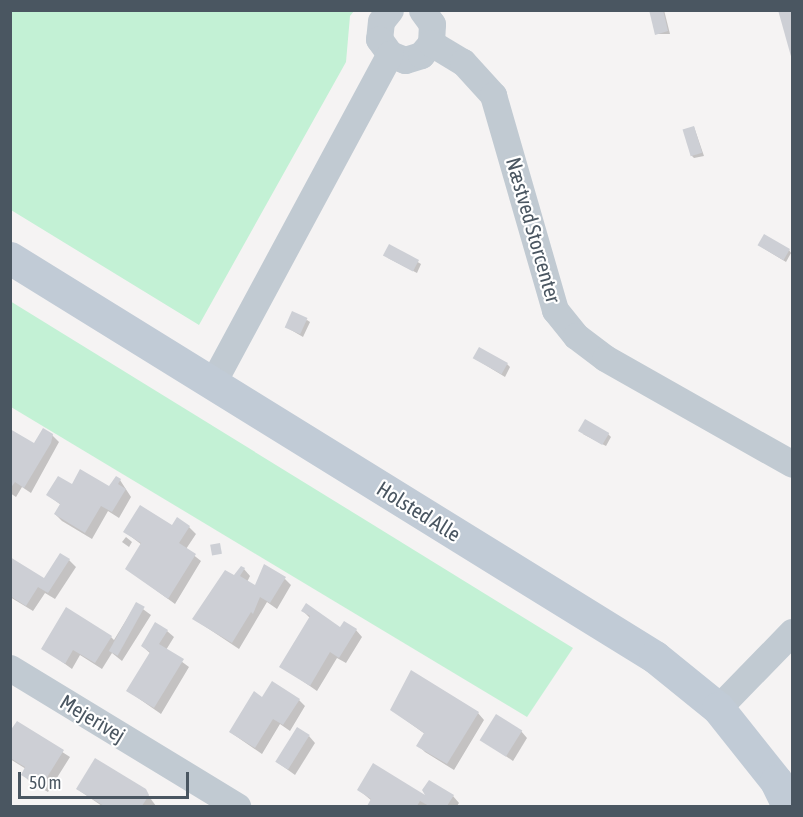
<!DOCTYPE html>
<meta charset="utf-8">
<style>
body{margin:0}
#map{position:relative;width:803px;height:817px;overflow:hidden;background:#f5f3f3;font-family:"Asap Condensed",sans-serif}
div>[style]{position:absolute}
.green>*{inset:0;background:#c3f1d5}
.shadow>*{inset:0;background:#0003}
.building>*{inset:0;background:#cdcfd5;transform-origin:0 0}
.street>*{height:27px;margin:-13.5px;padding:0 13.5px;transform-origin:13.5px;border-radius:13.5px;background:#c1cad2}
.secondary>*{height:33px;margin:-16.5px;padding:0 16.5px;transform-origin:16.5px;border-radius:16.5px;background:#c1cbd6}
span{translate:-50% -50%;white-space:nowrap;text-align:center;line-height:1.15;-webkit-text-stroke:4.5px #fff;paint-order:stroke}
.street-label{font-size:21px;color:#4a5661}
.frame{position:absolute;inset:0;border:12px solid #4a5661;pointer-events:none}
.scale{position:absolute;left:18px;top:772px;width:171px;height:27px;box-sizing:border-box;border:3px solid #4a5661;border-top:0;padding-left:8px;font-size:18px;line-height:21px;white-space:nowrap;color:#4a5661;-webkit-text-stroke:4px #fff;paint-order:stroke}
</style>
<div id="map">
<div class="green">
<i style="clip-path:polygon(10px 11px,354px 11px,350px 16px,346px 62px,199px 325px,11px 210px)"></i>
<i style="clip-path:polygon(10px 301px,573px 648px,527px 717px,11px 407px)"></i>
</div>
<div class="shadow">
<i style="clip-path:polygon(650px 10px,664px 10px,670px 34px,656px 34px)"></i>
<i style="clip-path:polygon(780px 10px,792px 10px,792px 57px)"></i>
<i style="clip-path:polygon(694px 127px,704px 156px,694px 158px,691px 155px)"></i>
<i style="clip-path:polygon(390px 246px,421px 264px,417px 273px,388px 258px)"></i>
<i style="clip-path:polygon(763px 248px,789px 250px,791px 253px,786px 262px)"></i>
<i style="clip-path:polygon(307px 320px,310px 322px,303px 337px,286px 327px)"></i>
<i style="clip-path:polygon(474px 358px,507px 364px,510px 367px,505px 377px)"></i>
<i style="clip-path:polygon(10px 431px,35px 446px,52px 435px,59px 442px,31px 493px,22px 487px,16px 497px,10px 493px)"></i>
<i style="clip-path:polygon(583px 434px,608px 434px,611px 437px,606px 446px)"></i>
<i style="clip-path:polygon(120px 480px,131px 497px,119px 518px,108px 511px,92px 539px,62px 521px,55px 514px,61px 505px,48px 495px,109px 488px)"></i>
<i style="clip-path:polygon(189px 527px,196px 534px,186px 549px,201px 561px,175px 604px,127px 569px,142px 545px,125px 532px)"></i>
<i style="clip-path:polygon(126px 537px,132px 542px,129px 547px,122px 542px)"></i>
<i style="clip-path:polygon(10px 559px,44px 580px,69px 560px,76px 567px,55px 599px,45px 593px,33px 611px,10px 597px)"></i>
<i style="clip-path:polygon(244px 569px,250px 576px,247px 582px,255px 587px,285px 579px,291px 585px,277px 609px,267px 602px,239px 649px,194px 619px)"></i>
<i style="clip-path:polygon(136px 604px,151px 615px,122px 661px,112px 653px,102px 669px,80px 655px,72px 669px,43px 648px,111px 637px,114px 640px)"></i>
<i style="clip-path:polygon(303px 611px,340px 629px,356px 630px,362px 637px,346px 663px,337px 658px,317px 691px,281px 666px,310px 618px)"></i>
<i style="clip-path:polygon(167px 631px,174px 637px,166px 650px,189px 667px,161px 714px,128px 691px,151px 654px,142px 646px)"></i>
<i style="clip-path:polygon(263px 699px,299px 700px,305px 706px,290px 731px,280px 724px,262px 754px,230px 732px)"></i>
<i style="clip-path:polygon(392px 710px,478px 713px,484px 720px,454px 770px,425px 752px,418px 745px,425px 734px)"></i>
<i style="clip-path:polygon(17px 723px,70px 757px,48px 792px,29px 781px,23px 774px,26px 769px,10px 759px,10px 734px)"></i>
<i style="clip-path:polygon(521px 731px,527px 738px,513px 761px,482px 740px)"></i>
<i style="clip-path:polygon(309px 736px,315px 743px,295px 775px,277px 762px)"></i>
<i style="clip-path:polygon(77px 789px,145px 791px,156px 806px,102px 806px)"></i>
<i style="clip-path:polygon(359px 790px,430px 799px,453px 796px,459px 803px,457px 806px,369px 806px,372px 801px)"></i>
</div>
<div class="building">
<i style="clip-path:polygon(649px 10px,663px 10px,668px 31px,655px 35px)"></i>
<i style="clip-path:polygon(778px 10px,792px 10px,792px 60px)"></i>
<i style="left:694px;top:126px;width:28px;height:12px;rotate:73deg"></i>
<i style="left:764px;top:234px;width:30px;height:13px;rotate:30deg"></i>
<i style="left:389px;top:244px;width:34px;height:13px;rotate:28deg"></i>
<i style="left:292px;top:311px;width:17px;height:18px;rotate:24deg"></i>
<i style="left:479px;top:347px;width:33px;height:13px;rotate:29deg"></i>
<i style="left:585px;top:419px;width:28px;height:14px;rotate:30deg"></i>
<i style="clip-path:polygon(43px 428px,53px 434px,51px 443px,24px 488px,15px 482px,10px 489px,10px 429px,34px 443px)"></i>
<i style="clip-path:polygon(80px 469px,109px 486px,116px 476px,121px 479px,118px 484px,126px 489px,112px 512px,101px 506px,85px 533px,54px 514px,60px 504px,46px 495px,58px 476px,72px 484px)"></i>
<i style="clip-path:polygon(140px 505px,172px 525px,177px 517px,190px 526px,179px 543px,196px 554px,168px 599px,125px 569px,141px 543px,123px 532px)"></i>
<i style="left:220px;top:543px;width:11px;height:10px;rotate:80deg"></i>
<i style="clip-path:polygon(60px 553px,70px 559px,48px 593px,38px 587px,26px 606px,10px 596px,10px 557px,44px 578px)"></i>
<i style="clip-path:polygon(264px 564px,286px 577px,270px 603px,260px 597px,253px 614px,251px 612px,232px 643px,192px 619px,225px 570px,234px 575px,241px 566px,245px 568px,240px 576px,255px 585px)"></i>
<i style="left:136px;top:602px;width:10px;height:56px;rotate:29deg"></i>
<i style="clip-path:polygon(306px 603px,340px 627px,344px 621px,357px 629px,339px 658px,330px 652px,310px 686px,279px 667px,310px 616px,301px 611px)"></i>
<i style="clip-path:polygon(66px 607px,112px 636px,95px 663px,73px 650px,65px 664px,41px 649px)"></i>
<i style="clip-path:polygon(155px 622px,168px 630px,159px 644px,184px 659px,154px 708px,126px 691px,150px 652px,141px 646px)"></i>
<i style="clip-path:polygon(411px 670px,479px 712px,447px 764px,416px 746px,424px 733px,390px 710px)"></i>
<i style="clip-path:polygon(272px 681px,300px 699px,283px 725px,273px 719px,255px 748px,229px 732px,254px 691px,262px 697px)"></i>
<i style="left:496px;top:714px;width:31px;height:31px;rotate:32deg"></i>
<i style="clip-path:polygon(17px 721px,64px 750px,41px 787px,21px 775px,25px 767px,10px 758px,10px 731px)"></i>
<i style="left:297px;top:727px;width:15px;height:41px;rotate:32deg"></i>
<i style="clip-path:polygon(95px 758px,146px 789px,149px 795px,142px 806px,104px 806px,76px 789px)"></i>
<i style="clip-path:polygon(373px 763px,425px 795px,422px 790px,429px 780px,454px 795px,447px 806px,429px 806px,420px 801px,417px 806px,367px 806px,371px 799px,357px 790px)"></i>
</div>
<div class="street">
<i style="left:390px;top:10px;width:14px;rotate:129deg"></i>
<i style="left:381px;top:21px;width:18px;rotate:96deg"></i>
<i style="left:379px;top:39px;width:19px;rotate:54deg"></i>
<i style="left:390px;top:54px;width:16px;rotate:22deg"></i>
<i style="left:405px;top:60px;width:17px;rotate:-17deg"></i>
<i style="left:421px;top:55px;width:16px;rotate:-50deg"></i>
<i style="left:431px;top:43px;width:19px;rotate:-87deg"></i>
<i style="left:432px;top:24px;width:17px;rotate:-126deg"></i>
<i style="left:431px;top:43px;width:37px;rotate:31deg"></i>
<i style="left:463px;top:62px;width:45px;rotate:47.7deg"></i>
<i style="left:493px;top:95px;width:224px;rotate:73.9deg"></i>
<i style="left:555px;top:310px;width:33px;rotate:51deg"></i>
<i style="left:576px;top:336px;width:36px;rotate:37deg"></i>
<i style="left:605px;top:358px;width:215px;rotate:29.5deg"></i>
<i style="left:212px;top:384px;width:375px;rotate:-61.7deg"></i>
<i style="left:10px;top:668px;width:266px;rotate:31.3deg"></i>
<i style="left:718px;top:708px;width:106px;rotate:-45.8deg"></i>
</div>
<div class="secondary">
<i style="left:10px;top:258px;width:758px;rotate:31.74deg"></i>
<i style="left:655px;top:657px;width:81px;rotate:39deg"></i>
<i style="left:718px;top:708px;width:93px;rotate:51.5deg"></i>
<i style="left:776px;top:781px;width:28px;rotate:64deg"></i>
</div>
<div class="street-label">
<span style="left:534px;top:230px;rotate:74deg">Næstved Storcenter</span>
<span style="left:419px;top:511px;rotate:32deg">Holsted Alle</span>
<span style="left:93px;top:718px;rotate:31deg">Mejerivej</span>
</div>
<div class="frame"></div>
<div class="scale">50 m</div>
</div>
